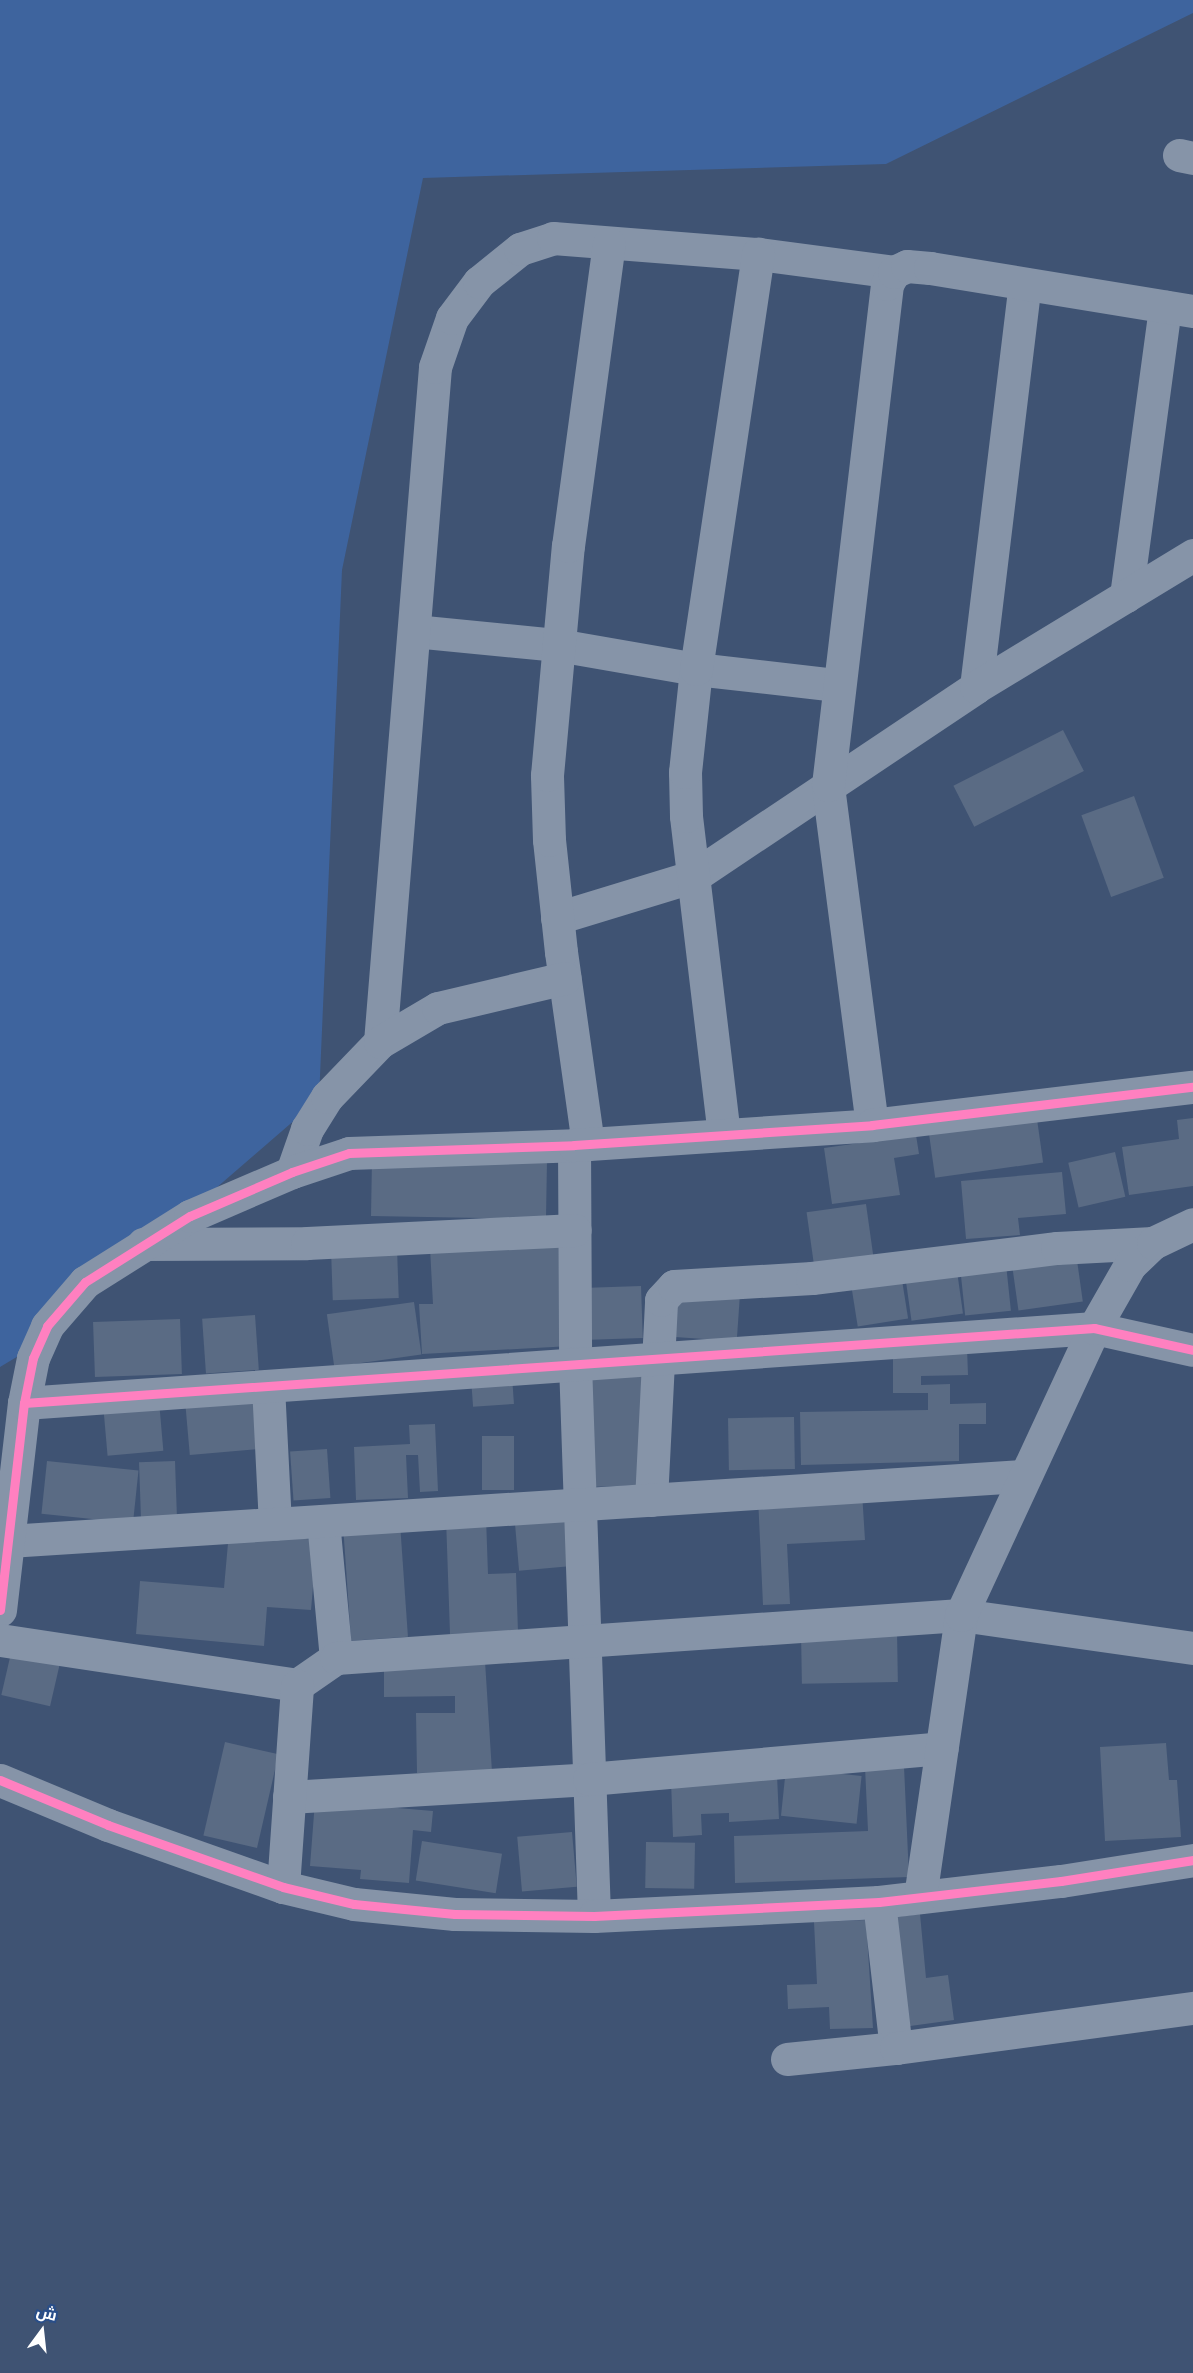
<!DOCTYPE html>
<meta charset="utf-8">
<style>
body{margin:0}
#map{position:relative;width:1193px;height:2373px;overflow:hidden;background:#3f5373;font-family:Cabin,Cairo,sans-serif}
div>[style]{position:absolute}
.green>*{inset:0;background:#3e649e}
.building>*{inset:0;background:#5a6b84;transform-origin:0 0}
.minor>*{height:33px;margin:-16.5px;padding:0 16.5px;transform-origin:16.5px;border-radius:16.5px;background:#8694a8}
.cycleway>*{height:9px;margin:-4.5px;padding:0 4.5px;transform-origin:4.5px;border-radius:4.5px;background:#ff80c0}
span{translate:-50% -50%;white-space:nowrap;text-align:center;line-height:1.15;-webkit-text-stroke:4.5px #294e89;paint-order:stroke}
.north{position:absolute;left:12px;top:2301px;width:60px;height:60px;-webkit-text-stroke:4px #294e89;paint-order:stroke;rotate:15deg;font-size:16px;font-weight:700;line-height:24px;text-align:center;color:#fff}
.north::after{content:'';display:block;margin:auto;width:21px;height:27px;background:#fff;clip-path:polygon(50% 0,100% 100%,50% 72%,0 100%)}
</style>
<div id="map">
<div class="green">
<i style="clip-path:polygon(0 0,1193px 0,1193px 13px,886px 164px,423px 178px,342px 570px,319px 1099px,30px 1349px,0 1367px)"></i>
</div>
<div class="building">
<i style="left:1063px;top:730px;width:46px;height:123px;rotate:63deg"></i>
<i style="left:1134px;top:796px;width:87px;height:56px;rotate:70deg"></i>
<i style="clip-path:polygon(1193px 1118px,1193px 1186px,1129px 1195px,1122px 1147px,1179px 1139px,1177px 1120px)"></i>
<i style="left:1037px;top:1119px;width:44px;height:109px;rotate:82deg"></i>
<i style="clip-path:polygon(916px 1135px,919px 1154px,894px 1158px,900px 1195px,832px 1204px,824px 1148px)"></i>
<i style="left:1115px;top:1152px;width:46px;height:48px;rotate:77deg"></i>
<i style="left:372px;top:1159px;width:175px;height:57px;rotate:1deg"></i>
<i style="clip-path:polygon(1062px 1172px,1066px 1214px,1018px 1218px,1020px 1235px,966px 1239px,961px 1181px)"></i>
<i style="left:866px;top:1204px;width:52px;height:60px;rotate:82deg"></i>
<i style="clip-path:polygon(566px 1241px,571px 1346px,422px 1354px,419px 1304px,433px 1304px,430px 1248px)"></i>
<i style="left:397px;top:1248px;width:50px;height:66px;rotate:88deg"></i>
<i style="left:1076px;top:1253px;width:49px;height:65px;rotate:82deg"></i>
<i style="left:1006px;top:1264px;width:47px;height:46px;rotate:84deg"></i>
<i style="left:957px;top:1271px;width:43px;height:52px;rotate:82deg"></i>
<i style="left:902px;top:1280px;width:39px;height:51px;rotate:81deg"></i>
<i style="left:641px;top:1286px;width:52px;height:59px;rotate:88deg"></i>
<i style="left:678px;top:1292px;width:62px;height:45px;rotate:4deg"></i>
<i style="left:414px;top:1302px;width:53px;height:88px;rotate:82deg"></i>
<i style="left:255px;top:1315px;width:55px;height:53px;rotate:86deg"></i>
<i style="left:180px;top:1319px;width:55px;height:87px;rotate:88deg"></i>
<i style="clip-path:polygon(967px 1347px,968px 1375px,921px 1376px,921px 1385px,950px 1384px,950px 1404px,986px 1403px,986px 1424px,959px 1424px,959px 1461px,801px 1465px,800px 1412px,928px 1410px,928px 1393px,893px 1393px,893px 1349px)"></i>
<i style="left:642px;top:1369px;width:116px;height:58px;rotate:88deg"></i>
<i style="left:512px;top:1376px;width:28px;height:41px;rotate:86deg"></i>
<i style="left:257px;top:1397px;width:52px;height:72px;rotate:85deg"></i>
<i style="left:159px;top:1401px;width:50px;height:56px;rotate:85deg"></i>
<i style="left:794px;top:1417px;width:52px;height:66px;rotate:89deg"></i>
<i style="clip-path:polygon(435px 1424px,438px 1491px,420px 1492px,418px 1455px,406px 1455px,408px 1498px,356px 1500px,354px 1447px,410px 1444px,409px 1425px)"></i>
<i style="left:514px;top:1436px;width:54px;height:32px;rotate:90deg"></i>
<i style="left:327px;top:1449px;width:49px;height:37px;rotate:86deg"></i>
<i style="left:47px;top:1461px;width:92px;height:53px;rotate:6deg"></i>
<i style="left:175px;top:1461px;width:55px;height:36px;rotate:88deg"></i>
<i style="clip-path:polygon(862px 1492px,865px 1540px,787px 1544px,790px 1604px,763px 1605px,758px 1497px)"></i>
<i style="left:570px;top:1510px;width:56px;height:56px;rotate:85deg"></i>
<i style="clip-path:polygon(486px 1517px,488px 1574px,516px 1573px,518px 1632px,450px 1634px,446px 1518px)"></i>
<i style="left:400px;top:1523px;width:114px;height:57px;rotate:86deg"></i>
<i style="clip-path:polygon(229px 1532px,317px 1540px,311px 1610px,267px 1607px,264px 1646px,136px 1634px,140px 1581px,224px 1588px)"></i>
<i style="left:897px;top:1631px;width:51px;height:96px;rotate:89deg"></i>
<i style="left:11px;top:1653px;width:50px;height:43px;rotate:13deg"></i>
<i style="clip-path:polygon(485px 1661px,492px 1772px,417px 1773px,416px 1713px,455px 1713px,455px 1696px,384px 1697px,384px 1663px)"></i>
<i style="left:225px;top:1742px;width:55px;height:96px;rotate:13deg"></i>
<i style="clip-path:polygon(1166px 1743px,1169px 1780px,1177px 1780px,1181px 1837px,1105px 1841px,1100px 1747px)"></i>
<i style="clip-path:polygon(904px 1766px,909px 1877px,735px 1883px,734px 1836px,868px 1831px,865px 1767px)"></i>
<i style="left:786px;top:1768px;width:76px;height:48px;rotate:6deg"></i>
<i style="clip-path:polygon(777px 1775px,779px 1819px,729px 1822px,729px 1813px,701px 1814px,702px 1835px,673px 1837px,671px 1780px)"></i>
<i style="clip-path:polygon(315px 1801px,433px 1811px,431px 1832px,413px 1830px,409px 1883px,360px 1879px,361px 1870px,310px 1866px)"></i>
<i style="left:572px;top:1832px;width:55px;height:55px;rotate:85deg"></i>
<i style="left:422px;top:1841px;width:81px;height:40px;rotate:9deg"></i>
<i style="left:646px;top:1842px;width:49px;height:46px;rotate:1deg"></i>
<i style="clip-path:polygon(920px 1914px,926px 1978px,948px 1975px,954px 2020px,903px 2027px,888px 1918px)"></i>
<i style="clip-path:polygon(866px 1920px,873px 2028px,830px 2029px,829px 2007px,788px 2009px,787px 1985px,817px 1984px,814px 1922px)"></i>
</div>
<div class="minor">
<i style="left:1179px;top:155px;width:14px;rotate:12deg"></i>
<i style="left:1126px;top:596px;width:292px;rotate:-82.3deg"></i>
<i style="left:414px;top:631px;width:145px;rotate:5.6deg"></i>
<i style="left:558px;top:645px;width:140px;rotate:9.9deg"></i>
<i style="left:696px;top:669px;width:142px;rotate:6.5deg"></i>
<i style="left:976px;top:687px;width:406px;rotate:-83.1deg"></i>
<i style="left:557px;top:918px;width:143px;rotate:-17deg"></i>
<i style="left:694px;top:876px;width:339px;rotate:-33.8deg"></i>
<i style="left:976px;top:687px;width:254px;rotate:-31.3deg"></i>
<i style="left:380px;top:1042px;width:677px;rotate:-85.34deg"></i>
<i style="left:435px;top:367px;width:52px;rotate:-70.9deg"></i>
<i style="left:452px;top:318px;width:45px;rotate:-53.1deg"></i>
<i style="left:479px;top:282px;width:53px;rotate:-38.8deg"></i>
<i style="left:520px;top:249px;width:35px;rotate:-18deg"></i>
<i style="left:553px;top:238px;width:206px;rotate:4.5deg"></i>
<i style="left:758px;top:254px;width:137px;rotate:7.5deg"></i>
<i style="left:872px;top:1125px;width:343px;rotate:-97.4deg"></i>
<i style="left:828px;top:785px;width:504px;rotate:-83.28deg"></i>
<i style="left:887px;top:284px;width:14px;rotate:-60deg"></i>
<i style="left:894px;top:272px;width:14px;rotate:-25deg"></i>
<i style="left:907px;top:266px;width:23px;rotate:5deg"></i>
<i style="left:930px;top:268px;width:266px;rotate:9.3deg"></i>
<i style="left:724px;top:1135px;width:321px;rotate:-96.8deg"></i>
<i style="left:686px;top:816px;width:44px;rotate:-91.3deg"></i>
<i style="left:685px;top:772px;width:104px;rotate:-83.9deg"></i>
<i style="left:696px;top:669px;width:420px;rotate:-81.5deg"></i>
<i style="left:588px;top:1144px;width:194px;rotate:-98deg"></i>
<i style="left:561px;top:952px;width:113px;rotate:-96.1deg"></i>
<i style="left:549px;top:840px;width:65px;rotate:-91.8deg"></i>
<i style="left:547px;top:775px;width:230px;rotate:-84.8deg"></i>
<i style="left:568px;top:546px;width:305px;rotate:-82.3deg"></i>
<i style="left:574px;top:1145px;width:218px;rotate:89.7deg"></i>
<i style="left:575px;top:1363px;width:553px;rotate:88.03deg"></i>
<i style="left:292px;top:1172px;width:46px;rotate:-70.8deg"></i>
<i style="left:307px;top:1129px;width:38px;rotate:-58deg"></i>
<i style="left:327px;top:1097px;width:76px;rotate:-46.1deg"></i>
<i style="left:380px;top:1042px;width:67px;rotate:-30.4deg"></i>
<i style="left:438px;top:1008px;width:130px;rotate:-13.3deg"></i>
<i style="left:143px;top:1244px;width:164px;rotate:-0.3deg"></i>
<i style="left:307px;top:1243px;width:268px;rotate:-2.8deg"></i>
<i style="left:268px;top:1386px;width:138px;rotate:87.1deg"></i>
<i style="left:24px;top:1403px;width:46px;rotate:-78.7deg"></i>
<i style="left:33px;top:1358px;width:35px;rotate:-66deg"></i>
<i style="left:47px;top:1326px;width:58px;rotate:-49.2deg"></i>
<i style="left:85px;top:1282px;width:124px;rotate:-32.2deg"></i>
<i style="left:190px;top:1216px;width:111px;rotate:-23.3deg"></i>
<i style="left:292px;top:1172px;width:60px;rotate:-18.4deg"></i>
<i style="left:349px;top:1153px;width:225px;rotate:-2deg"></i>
<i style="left:574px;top:1145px;width:299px;rotate:-3.8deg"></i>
<i style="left:872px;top:1125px;width:323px;rotate:-6.8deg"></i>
<i style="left:651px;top:1500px;width:200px;rotate:-87.1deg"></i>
<i style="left:661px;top:1300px;width:19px;rotate:-47deg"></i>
<i style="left:674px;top:1286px;width:138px;rotate:-3.3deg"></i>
<i style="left:812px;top:1278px;width:247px;rotate:-7deg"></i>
<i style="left:1057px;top:1248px;width:96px;rotate:-3deg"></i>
<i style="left:323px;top:1521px;width:138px;rotate:84.6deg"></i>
<i style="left:8px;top:1541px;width:1016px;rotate:-3.67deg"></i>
<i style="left:0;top:1610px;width:208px;rotate:-83.4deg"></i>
<i style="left:24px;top:1403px;width:1073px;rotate:-4.01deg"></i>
<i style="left:1094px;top:1328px;width:101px;rotate:12.5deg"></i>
<i style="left:0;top:1640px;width:300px;rotate:8.6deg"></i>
<i style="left:297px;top:1685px;width:47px;rotate:-34.7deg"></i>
<i style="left:336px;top:1658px;width:626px;rotate:-3.94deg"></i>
<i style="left:961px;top:1615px;width:234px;rotate:8.1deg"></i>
<i style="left:0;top:1780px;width:117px;rotate:22.6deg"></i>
<i style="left:108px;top:1825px;width:186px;rotate:19.5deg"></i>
<i style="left:283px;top:1887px;width:73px;rotate:13.5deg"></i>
<i style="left:354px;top:1904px;width:101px;rotate:5.7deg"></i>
<i style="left:455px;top:1914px;width:139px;rotate:0.8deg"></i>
<i style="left:594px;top:1916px;width:285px;rotate:-2.8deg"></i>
<i style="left:879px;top:1902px;width:183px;rotate:-6.6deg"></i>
<i style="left:1061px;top:1881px;width:134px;rotate:-9deg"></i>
<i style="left:289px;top:1797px;width:301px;rotate:-3.4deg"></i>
<i style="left:589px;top:1779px;width:354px;rotate:-5deg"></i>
<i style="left:283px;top:1887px;width:202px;rotate:-86deg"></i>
<i style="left:920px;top:1897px;width:285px;rotate:-81.7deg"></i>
<i style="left:961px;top:1615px;width:316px;rotate:-65.1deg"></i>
<i style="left:1094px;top:1328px;width:73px;rotate:-60.3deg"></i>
<i style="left:1130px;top:1265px;width:32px;rotate:-44deg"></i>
<i style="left:1153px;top:1243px;width:44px;rotate:-25.4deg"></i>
<i style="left:879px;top:1902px;width:147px;rotate:83.4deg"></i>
<i style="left:787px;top:2059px;width:110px;rotate:-5.8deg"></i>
<i style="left:896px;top:2048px;width:300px;rotate:-7.7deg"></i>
</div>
<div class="cycleway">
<i style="left:24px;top:1403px;width:46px;rotate:-78.7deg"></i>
<i style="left:33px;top:1358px;width:35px;rotate:-66deg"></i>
<i style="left:47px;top:1326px;width:58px;rotate:-49.2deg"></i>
<i style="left:85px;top:1282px;width:124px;rotate:-32.2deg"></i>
<i style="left:190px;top:1216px;width:111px;rotate:-23.3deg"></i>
<i style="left:292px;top:1172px;width:60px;rotate:-18.4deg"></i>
<i style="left:349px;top:1153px;width:225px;rotate:-2deg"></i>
<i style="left:574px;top:1145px;width:299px;rotate:-3.8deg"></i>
<i style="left:872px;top:1125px;width:323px;rotate:-6.8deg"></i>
<i style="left:0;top:1610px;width:208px;rotate:-83.4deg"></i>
<i style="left:24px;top:1403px;width:1073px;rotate:-4.01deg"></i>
<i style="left:1094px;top:1328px;width:101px;rotate:12.5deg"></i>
<i style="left:0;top:1780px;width:117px;rotate:22.6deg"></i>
<i style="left:108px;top:1825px;width:186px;rotate:19.5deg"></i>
<i style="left:283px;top:1887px;width:73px;rotate:13.5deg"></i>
<i style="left:354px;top:1904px;width:101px;rotate:5.7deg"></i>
<i style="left:455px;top:1914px;width:139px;rotate:0.8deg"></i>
<i style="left:594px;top:1916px;width:285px;rotate:-2.8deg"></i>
<i style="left:879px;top:1902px;width:183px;rotate:-6.6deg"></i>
<i style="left:1061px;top:1881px;width:134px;rotate:-9deg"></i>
</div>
<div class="north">ش</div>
</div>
